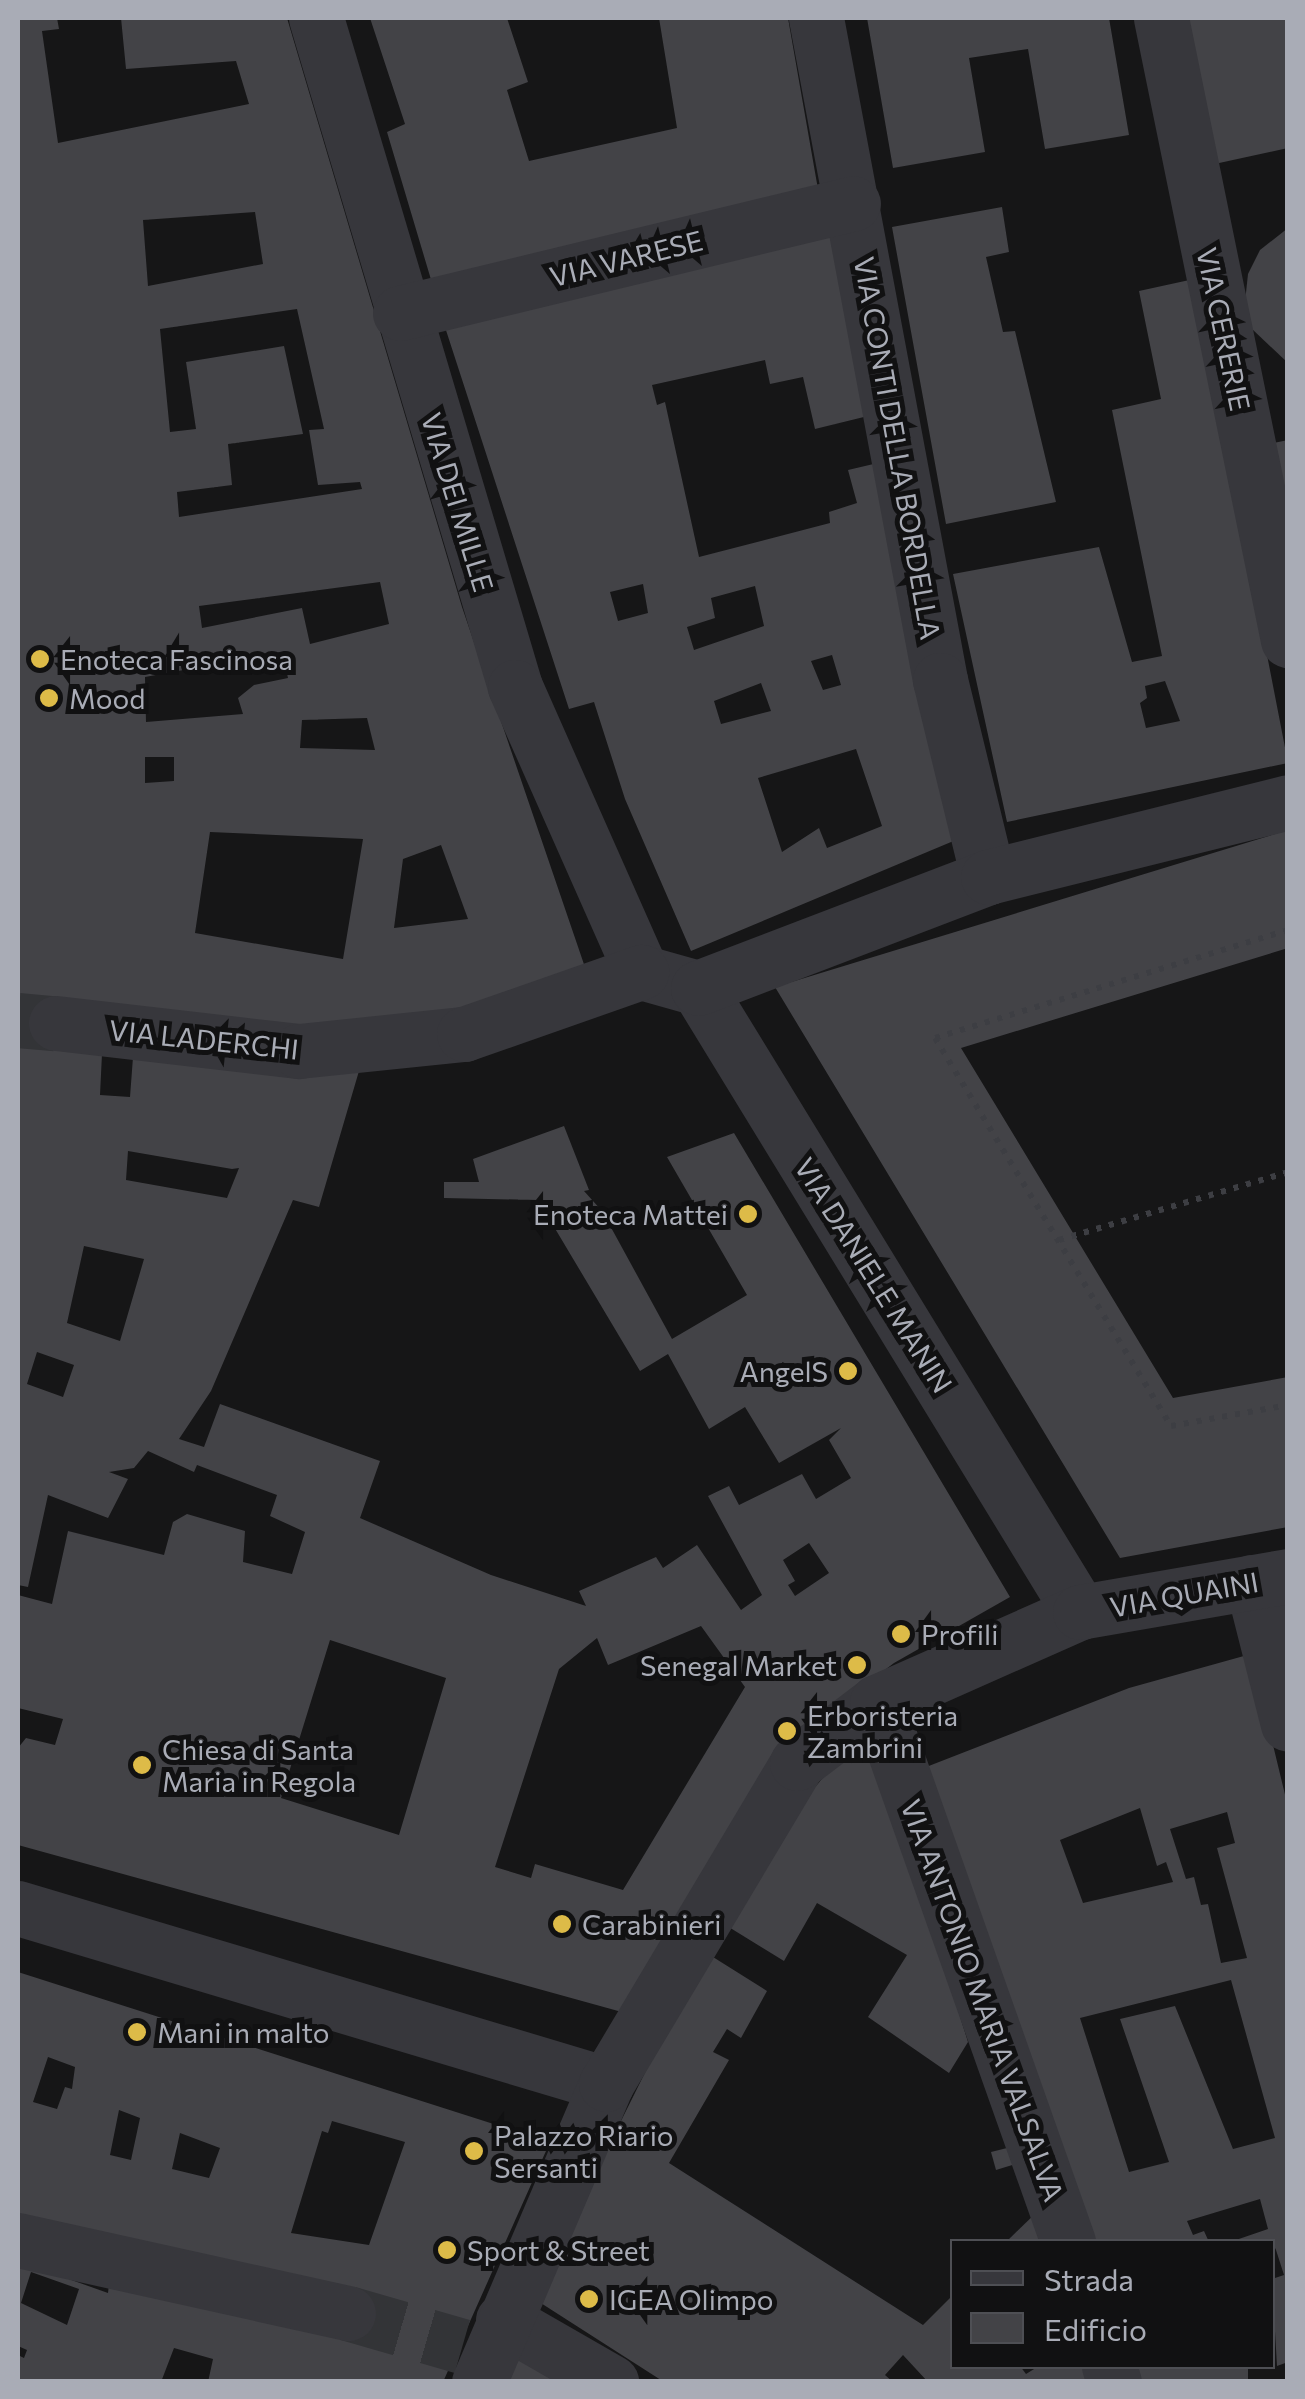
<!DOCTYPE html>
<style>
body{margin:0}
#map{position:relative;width:1305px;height:2399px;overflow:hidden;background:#161617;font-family:Commissioner,sans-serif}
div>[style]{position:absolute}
.building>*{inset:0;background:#434347;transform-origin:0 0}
.street-tunnel>*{height:55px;margin-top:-27.5px;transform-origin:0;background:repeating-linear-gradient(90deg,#333437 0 55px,transparent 0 83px)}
.path>*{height:6px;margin-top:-3px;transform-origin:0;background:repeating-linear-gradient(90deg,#3d3e43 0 5px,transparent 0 13px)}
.street>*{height:55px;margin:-27.5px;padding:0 27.5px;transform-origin:27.5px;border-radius:27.5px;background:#37373c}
.dots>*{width:28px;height:28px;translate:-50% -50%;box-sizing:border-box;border:5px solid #111112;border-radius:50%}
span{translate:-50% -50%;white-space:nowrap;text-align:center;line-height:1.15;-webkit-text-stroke:10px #111112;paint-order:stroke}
.street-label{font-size:28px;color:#a9acb6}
.poi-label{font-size:28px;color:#a9acb6}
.left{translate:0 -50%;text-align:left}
.right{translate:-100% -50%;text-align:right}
.frame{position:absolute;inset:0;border:20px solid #a9acb6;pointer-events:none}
.legend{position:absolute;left:950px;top:2239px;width:325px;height:130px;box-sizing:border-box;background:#111112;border:2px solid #4e4f54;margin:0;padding:12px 18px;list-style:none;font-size:30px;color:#a9acb6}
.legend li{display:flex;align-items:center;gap:20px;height:50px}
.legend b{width:50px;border:2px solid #4e4f54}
</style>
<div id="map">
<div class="building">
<i style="clip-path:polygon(evenodd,18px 18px,57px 18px,59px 29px,42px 31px,58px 143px,249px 104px,236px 61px,126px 69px,121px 18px,287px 18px,462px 607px,588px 976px,359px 1071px,319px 1207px,293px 1200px,211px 1391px,179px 1439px,204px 1447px,220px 1404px,380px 1461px,360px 1518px,491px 1575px,586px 1606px,579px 1591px,656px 1557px,663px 1568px,697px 1545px,741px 1610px,762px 1595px,708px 1496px,729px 1486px,739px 1505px,802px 1474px,816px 1499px,851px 1478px,829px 1440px,841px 1428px,779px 1463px,745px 1407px,709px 1429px,668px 1354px,640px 1371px,538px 1200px,444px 1198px,444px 1182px,479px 1182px,473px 1159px,564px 1126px,589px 1190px,584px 1191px,602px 1211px,672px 1339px,747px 1295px,667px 1157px,734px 1133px,1010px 1597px,894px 1663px,786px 1745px,629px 2014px,18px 1845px,18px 1748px,26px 1738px,55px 1745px,63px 1719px,18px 1708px,18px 1595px,52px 1604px,68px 1531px,164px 1555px,173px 1522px,187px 1514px,245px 1531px,243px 1562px,292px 1574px,305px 1532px,270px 1516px,277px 1495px,197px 1465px,194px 1472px,148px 1451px,134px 1468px,109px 1472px,128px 1479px,108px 1518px,48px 1495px,28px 1587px,18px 1585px,18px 18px,255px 212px,263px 264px,148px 286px,143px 220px,255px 212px,18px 18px,297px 309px,324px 429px,309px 430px,318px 485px,360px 482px,362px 489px,179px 517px,177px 492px,232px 485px,228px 444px,303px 434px,284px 346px,186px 362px,196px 429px,170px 432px,160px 329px,297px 309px,18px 18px,380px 582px,389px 624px,310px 644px,302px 608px,202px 628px,199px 606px,380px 582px,18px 18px,282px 652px,288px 678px,254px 685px,238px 698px,243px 714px,146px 722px,145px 677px,282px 652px,18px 18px,367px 718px,375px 750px,300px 748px,302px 720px,367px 718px,18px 18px,145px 757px,174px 757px,174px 781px,145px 783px,145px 757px,18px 18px,210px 832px,363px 839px,343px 959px,195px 933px,210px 832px,18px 18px,441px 845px,468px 919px,394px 928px,403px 859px,441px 845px,18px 18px,102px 1054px,133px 1057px,130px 1097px,100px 1095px,102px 1054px,18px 18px,128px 1151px,232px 1169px,239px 1168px,227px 1198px,126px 1180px,128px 1151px,18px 18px,84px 1246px,144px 1259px,120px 1341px,67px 1323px,84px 1246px,18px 18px,37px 1352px,74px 1365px,63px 1397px,27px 1384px,37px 1352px,18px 18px,809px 1543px,829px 1573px,795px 1596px,788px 1585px,795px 1581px,783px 1560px,809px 1543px,18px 18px,701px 1626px,745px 1687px,623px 1890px,535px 1864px,531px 1878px,495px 1867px,559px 1669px,597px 1638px,608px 1665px,701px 1626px,18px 18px,330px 1640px,446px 1678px,399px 1835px,281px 1798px,330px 1640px)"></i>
<i style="clip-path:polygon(370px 18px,507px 18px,528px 82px,507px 90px,529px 161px,677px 128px,659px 18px,788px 18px,819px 195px,432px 283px,387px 132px,405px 124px)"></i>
<i style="clip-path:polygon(867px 18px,1109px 18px,1129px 135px,1045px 149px,1028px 49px,969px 58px,985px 152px,893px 168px)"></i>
<i style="clip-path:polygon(1183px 18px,1288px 18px,1288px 148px,1210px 165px)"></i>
<i style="clip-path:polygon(1002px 207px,1009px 252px,986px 257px,1003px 332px,1015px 331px,1056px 502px,946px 524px,892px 227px)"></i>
<i style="clip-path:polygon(evenodd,838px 227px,872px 415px,815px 429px,803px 377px,770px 384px,765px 360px,652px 385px,657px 405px,665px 402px,699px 557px,830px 523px,829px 512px,857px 503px,848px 470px,882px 462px,963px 837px,691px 951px,625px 799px,594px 702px,569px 709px,443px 321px,838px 227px,643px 584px,648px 613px,618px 621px,610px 592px,643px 584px,838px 227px,755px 586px,764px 626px,694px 650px,687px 627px,715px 618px,711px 598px,755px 586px,838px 227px,832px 655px,841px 685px,823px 690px,811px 661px,832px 655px,838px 227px,761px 683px,771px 711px,721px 724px,714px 701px,761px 683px,838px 227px,856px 749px,882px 826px,827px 848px,819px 828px,782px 852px,758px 778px,856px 749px)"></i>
<i style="clip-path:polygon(1288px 228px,1288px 363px,1252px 329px,1245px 302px,1248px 274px,1260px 250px)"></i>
<i style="clip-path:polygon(evenodd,1194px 279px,1288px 763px,1007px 822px,953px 574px,1099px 547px,1132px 662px,1162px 656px,1112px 410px,1161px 399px,1139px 291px,1194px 279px,1165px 681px,1180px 721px,1146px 728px,1140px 703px,1147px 698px,1145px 686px,1165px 681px)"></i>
<i style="clip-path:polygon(1288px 440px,1288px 526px,1269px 444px)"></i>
<i style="clip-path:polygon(1288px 830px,1288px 948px,961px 1048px,1173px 1398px,1288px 1377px,1288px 1527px,1120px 1558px,775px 987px)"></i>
<i style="clip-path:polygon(evenodd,1251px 1654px,1288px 1807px,1288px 2362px,1277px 2366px,1272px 2279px,1284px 2275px,1276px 2250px,1272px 2242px,1233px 2241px,1268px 2229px,1260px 2199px,1187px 2221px,1193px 2235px,1204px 2231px,1209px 2242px,1090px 2242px,921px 1769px,1129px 1688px,1251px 1654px,1140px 1808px,1157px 1866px,1166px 1862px,1173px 1882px,1083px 1903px,1060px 1840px,1140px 1808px,1251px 1654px,1227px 1812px,1235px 1843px,1217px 1848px,1247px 1958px,1221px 1963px,1208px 1904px,1201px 1905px,1194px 1877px,1186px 1879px,1170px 1829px,1227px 1812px,1251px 1654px,1231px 1980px,1275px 2138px,1233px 2149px,1175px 2006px,1120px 2019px,1169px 2162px,1129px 2172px,1080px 2018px,1231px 1980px)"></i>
<i style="clip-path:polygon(852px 1743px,885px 1778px,968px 2042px,949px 2073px,868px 2017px,907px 1955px,817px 1903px,784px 1961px,719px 1921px,760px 1853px)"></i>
<i style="clip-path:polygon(705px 1952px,767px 1991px,741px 2038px,727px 2029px,713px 2052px,729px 2060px,669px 2163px,923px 2325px,952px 2296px,952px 2366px,1020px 2366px,1026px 2374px,1039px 2366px,1094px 2366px,1099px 2382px,928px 2382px,903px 2355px,885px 2375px,893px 2382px,664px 2382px,533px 2298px)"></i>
<i style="clip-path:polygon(evenodd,18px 1972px,550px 2142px,443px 2382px,208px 2382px,213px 2359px,174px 2348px,161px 2382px,18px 2382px,18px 2355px,24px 2358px,27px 2350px,18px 2346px,18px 2261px,108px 2293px,110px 2275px,18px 2225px,18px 1972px,48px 2057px,75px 2067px,72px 2089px,65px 2087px,57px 2109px,33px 2102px,48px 2057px,18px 1972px,119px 2110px,140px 2118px,131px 2160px,110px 2155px,119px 2110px,18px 1972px,332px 2121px,405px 2142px,369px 2245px,291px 2233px,322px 2131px,328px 2133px,332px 2121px,18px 1972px,180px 2133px,220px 2148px,209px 2178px,172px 2169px,180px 2133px,18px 1972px,31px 2272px,79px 2289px,67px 2325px,21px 2303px,31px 2272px)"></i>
<i style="clip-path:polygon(1011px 2147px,1022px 2162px,996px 2170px,991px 2152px)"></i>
<i style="clip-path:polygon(1039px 2210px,1050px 2242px,1006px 2242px)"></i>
<i style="clip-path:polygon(518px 2346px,590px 2382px,502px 2382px)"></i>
<i style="left:1125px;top:2366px;width:123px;height:17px"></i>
</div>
<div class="street-tunnel">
<i style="left:18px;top:1020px;width:38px;rotate:5deg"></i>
<i style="left:348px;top:2313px;width:119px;rotate:16.1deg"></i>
</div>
<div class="path">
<i style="left:1288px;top:930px;width:369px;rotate:163deg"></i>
<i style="left:935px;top:1038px;width:454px;rotate:58.7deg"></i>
<i style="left:1171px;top:1426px;width:119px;rotate:-10.2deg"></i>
<i style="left:1059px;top:1240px;width:239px;rotate:-16.5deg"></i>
</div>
<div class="street">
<i style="left:316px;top:18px;width:698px;rotate:73.43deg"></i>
<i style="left:515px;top:687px;width:312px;rotate:66.1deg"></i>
<i style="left:816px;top:18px;width:674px;rotate:79.39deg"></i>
<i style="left:940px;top:680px;width:203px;rotate:76.3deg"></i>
<i style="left:1161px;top:18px;width:635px;rotate:78.46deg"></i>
<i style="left:400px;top:313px;width:466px;rotate:-13.6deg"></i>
<i style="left:641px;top:972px;width:59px;rotate:15.7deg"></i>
<i style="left:698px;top:988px;width:732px;rotate:58.53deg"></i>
<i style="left:698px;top:988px;width:311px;rotate:-20.9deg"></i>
<i style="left:988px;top:877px;width:309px;rotate:-14deg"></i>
<i style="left:56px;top:1023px;width:245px;rotate:6.6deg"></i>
<i style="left:299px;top:1051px;width:166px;rotate:-5.9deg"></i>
<i style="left:464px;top:1034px;width:188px;rotate:-19.3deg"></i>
<i style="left:1252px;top:1582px;width:146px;rotate:75.8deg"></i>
<i style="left:877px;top:1702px;width:573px;rotate:70.52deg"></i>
<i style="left:18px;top:1908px;width:614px;rotate:16.66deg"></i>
<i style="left:18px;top:2240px;width:338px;rotate:12.5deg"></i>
<i style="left:503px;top:2320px;width:125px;rotate:29.9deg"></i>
<i style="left:1109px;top:2366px;width:17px;rotate:73deg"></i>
<i style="left:479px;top:2382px;width:324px;rotate:-66.9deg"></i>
<i style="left:606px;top:2084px;width:374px;rotate:-59.2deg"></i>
<i style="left:797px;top:1763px;width:101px;rotate:-37.3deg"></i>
<i style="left:877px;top:1702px;width:222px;rotate:-23.9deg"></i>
<i style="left:1080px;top:1612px;width:211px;rotate:-9.8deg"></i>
</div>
<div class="dots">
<i style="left:40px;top:659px;background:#ddbb48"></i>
<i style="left:49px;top:698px;background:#ddbb48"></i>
<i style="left:748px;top:1214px;background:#ddbb48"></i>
<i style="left:848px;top:1371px;background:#ddbb48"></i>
<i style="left:901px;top:1634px;background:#ddbb48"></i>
<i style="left:857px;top:1665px;background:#ddbb48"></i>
<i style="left:787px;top:1731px;background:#ddbb48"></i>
<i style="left:142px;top:1765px;background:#ddbb48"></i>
<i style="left:562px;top:1924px;background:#ddbb48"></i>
<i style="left:137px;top:2032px;background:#ddbb48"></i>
<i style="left:474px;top:2151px;background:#ddbb48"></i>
<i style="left:447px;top:2250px;background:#ddbb48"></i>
<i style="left:589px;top:2299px;background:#ddbb48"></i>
</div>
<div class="street-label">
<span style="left:626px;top:258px;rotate:-14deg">VIA VARESE</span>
<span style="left:1224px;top:329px;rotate:78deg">VIA CERERIE</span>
<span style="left:898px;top:448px;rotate:80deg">VIA CONTI DELLA BORDELLA</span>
<span style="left:458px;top:502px;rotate:73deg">VIA DEI MILLE</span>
<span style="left:204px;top:1039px;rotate:6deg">VIA LADERCHI</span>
<span style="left:874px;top:1275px;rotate:58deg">VIA DANIELE MANIN</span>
<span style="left:1184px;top:1594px;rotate:-10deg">VIA QUAINI</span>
<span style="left:983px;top:2000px;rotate:70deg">VIA ANTONIO MARIA VALSALVA</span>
</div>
<div class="poi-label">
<span class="left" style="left:60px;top:659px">Enoteca Fascinosa</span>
<span class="left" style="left:69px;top:698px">Mood</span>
<span class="right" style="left:728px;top:1214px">Enoteca Mattei</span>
<span class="right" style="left:828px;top:1371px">AngelS</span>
<span class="left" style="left:921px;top:1634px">Profili</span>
<span class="right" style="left:837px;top:1665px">Senegal Market</span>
<span class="left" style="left:807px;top:1731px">Erboristeria<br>Zambrini</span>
<span class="left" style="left:162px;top:1765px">Chiesa di Santa<br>Maria in Regola</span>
<span class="left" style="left:582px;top:1924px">Carabinieri</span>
<span class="left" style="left:157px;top:2032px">Mani in malto</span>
<span class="left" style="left:494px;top:2151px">Palazzo Riario<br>Sersanti</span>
<span class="left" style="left:467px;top:2250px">Sport &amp; Street</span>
<span class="left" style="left:609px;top:2299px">IGEA Olimpo</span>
</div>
<div class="frame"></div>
<ul class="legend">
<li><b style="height:12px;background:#37373c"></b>Strada</li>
<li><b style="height:28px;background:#434347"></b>Edificio</li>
</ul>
</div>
